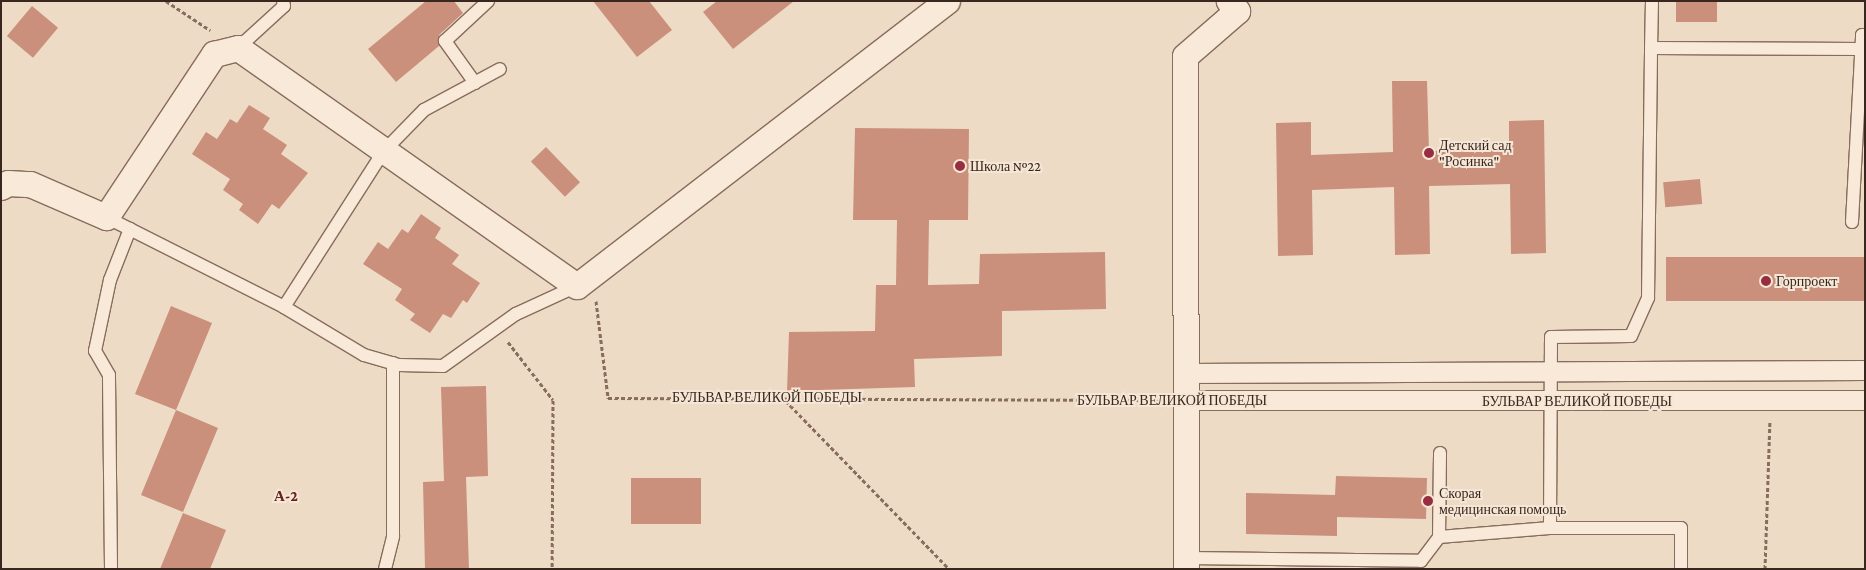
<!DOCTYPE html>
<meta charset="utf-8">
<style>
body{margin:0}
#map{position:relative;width:1866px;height:570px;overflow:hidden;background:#eddbc6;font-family:"Crimson Pro",serif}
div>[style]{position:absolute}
.building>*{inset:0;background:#ca907c;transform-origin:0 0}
.path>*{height:3px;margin-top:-1.5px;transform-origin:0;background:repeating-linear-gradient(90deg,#886c5c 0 4px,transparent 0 6.5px)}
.roads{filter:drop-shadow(1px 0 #886c5c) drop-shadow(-1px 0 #886c5c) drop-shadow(0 1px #886c5c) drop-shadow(0 -1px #886c5c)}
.service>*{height:12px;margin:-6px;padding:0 6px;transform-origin:6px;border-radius:6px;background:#f8e9d9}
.pedestrian>*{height:19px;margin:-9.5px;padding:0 9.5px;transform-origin:9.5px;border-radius:9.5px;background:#f8e9d9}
.minor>*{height:25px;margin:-12.5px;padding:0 12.5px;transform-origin:12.5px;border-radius:12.5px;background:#f8e9d9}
.dots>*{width:14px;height:14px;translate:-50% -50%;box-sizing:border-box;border:2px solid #f5e6d5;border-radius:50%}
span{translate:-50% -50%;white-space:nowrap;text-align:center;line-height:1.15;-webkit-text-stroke:4px #f5e6d5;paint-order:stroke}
.poi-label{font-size:14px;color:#39271f}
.left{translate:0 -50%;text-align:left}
.street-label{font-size:14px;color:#39271f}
.neighbourhood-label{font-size:15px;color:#642220;font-weight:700}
.frame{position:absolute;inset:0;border:2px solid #39271f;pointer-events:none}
</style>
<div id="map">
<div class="building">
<i style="clip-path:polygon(426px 1px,454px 1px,463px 13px,439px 35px,439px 46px,396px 82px,368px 49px)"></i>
<i style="clip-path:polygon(593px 1px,649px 1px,672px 30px,637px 57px)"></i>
<i style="clip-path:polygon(717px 1px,794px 1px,733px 49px,703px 12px)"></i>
<i style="left:1676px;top:1px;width:41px;height:21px"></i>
<i style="left:32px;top:6px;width:34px;height:39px;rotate:40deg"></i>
<i style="clip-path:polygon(1392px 81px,1427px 81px,1429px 151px,1509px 149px,1509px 121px,1544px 120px,1546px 253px,1511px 254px,1510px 184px,1429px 186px,1430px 254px,1395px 255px,1394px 187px,1312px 190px,1313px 255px,1278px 256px,1276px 123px,1311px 122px,1311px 155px,1393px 152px)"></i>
<i style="clip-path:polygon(249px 105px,270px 118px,263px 129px,287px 145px,281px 154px,308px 173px,279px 209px,272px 204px,258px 224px,239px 210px,243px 204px,223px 190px,230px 179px,192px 154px,206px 132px,217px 139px,230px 119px,237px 123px)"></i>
<i style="clip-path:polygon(855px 128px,969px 129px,968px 220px,929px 220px,928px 285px,979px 284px,980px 254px,1105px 252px,1106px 309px,1002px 311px,1002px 356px,914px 359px,915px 387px,787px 391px,789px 332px,875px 331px,876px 285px,896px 285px,897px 220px,853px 220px)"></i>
<i style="left:546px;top:147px;width:49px;height:21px;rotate:46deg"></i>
<i style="left:1700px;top:179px;width:25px;height:37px;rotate:85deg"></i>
<i style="clip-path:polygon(421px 214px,441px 228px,435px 238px,459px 255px,452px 264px,480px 283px,467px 303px,463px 300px,451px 318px,443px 314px,430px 333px,410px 320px,415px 314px,395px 300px,402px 289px,363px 264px,378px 242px,388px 249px,402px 229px,408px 233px)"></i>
<i style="left:1865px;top:257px;width:44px;height:199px;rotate:90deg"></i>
<i style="clip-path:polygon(171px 306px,212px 323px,176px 410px,218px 428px,183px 512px,141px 495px,176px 410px,135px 394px)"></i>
<i style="clip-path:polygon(486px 386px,488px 476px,466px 477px,469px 569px,425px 569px,423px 482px,444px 481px,441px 387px)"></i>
<i style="clip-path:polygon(1336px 476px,1427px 478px,1426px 519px,1337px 517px,1337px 536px,1246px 534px,1246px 493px,1335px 495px)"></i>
<i style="left:701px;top:478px;width:46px;height:70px;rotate:90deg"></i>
<i style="clip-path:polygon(183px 513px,226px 530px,210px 569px,160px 569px)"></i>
</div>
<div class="path">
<i style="left:166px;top:1px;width:53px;rotate:33.4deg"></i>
<i style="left:596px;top:301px;width:98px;rotate:82.9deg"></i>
<i style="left:608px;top:398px;width:554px;rotate:0.21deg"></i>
<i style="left:508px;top:342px;width:73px;rotate:52.2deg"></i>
<i style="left:553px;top:400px;width:169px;rotate:90.3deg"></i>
<i style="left:781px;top:396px;width:241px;rotate:45.8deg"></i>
<i style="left:1765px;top:569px;width:147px;rotate:-88.1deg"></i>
</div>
<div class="roads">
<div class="service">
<i style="left:1652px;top:1px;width:47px;rotate:91.2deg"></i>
<i style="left:1651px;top:48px;width:210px;rotate:0.3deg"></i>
<i style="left:238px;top:48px;width:62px;rotate:-42.4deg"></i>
<i style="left:284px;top:6px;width:5px;rotate:-101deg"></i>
<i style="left:475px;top:83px;width:52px;rotate:-125.5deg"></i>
<i style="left:445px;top:41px;width:59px;rotate:-42.9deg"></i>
<i style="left:106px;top:217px;width:199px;rotate:26.8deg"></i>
<i style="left:284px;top:307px;width:93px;rotate:31deg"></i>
<i style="left:364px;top:355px;width:36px;rotate:16deg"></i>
<i style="left:399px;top:365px;width:44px;rotate:1.3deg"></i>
<i style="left:443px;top:366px;width:90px;rotate:-35.5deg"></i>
<i style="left:516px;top:314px;width:67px;rotate:-24.7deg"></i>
<i style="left:1852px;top:222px;width:187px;rotate:-86.9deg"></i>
<i style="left:1862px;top:35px;width:3px"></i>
<i style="left:284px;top:307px;width:184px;rotate:-57.4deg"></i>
<i style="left:383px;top:152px;width:59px;rotate:-45.7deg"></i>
<i style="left:424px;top:110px;width:86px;rotate:-28.3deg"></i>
<i style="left:1550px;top:528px;width:131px"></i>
<i style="left:1681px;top:528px;width:41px;rotate:90deg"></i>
<i style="left:1439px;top:537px;width:84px;rotate:-89.3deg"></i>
<i style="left:1186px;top:558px;width:235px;rotate:0.7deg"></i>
<i style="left:1421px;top:561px;width:30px;rotate:-53deg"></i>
<i style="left:1439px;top:537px;width:111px;rotate:-4.6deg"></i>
<i style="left:1550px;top:528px;width:191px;rotate:-89.7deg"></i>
<i style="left:1551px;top:337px;width:80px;rotate:-0.7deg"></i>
<i style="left:1631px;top:336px;width:42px;rotate:-65.9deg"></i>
<i style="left:1648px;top:298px;width:250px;rotate:-89.3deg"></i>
<i style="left:111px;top:569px;width:194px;rotate:-90.6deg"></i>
<i style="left:109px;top:375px;width:28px;rotate:-120deg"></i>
<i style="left:95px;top:351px;width:73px;rotate:-78.1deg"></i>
<i style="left:110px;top:280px;width:55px;rotate:-68.6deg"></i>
<i style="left:385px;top:569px;width:34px;rotate:-76deg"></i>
<i style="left:393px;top:536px;width:173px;rotate:-90deg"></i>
</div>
<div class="pedestrian">
<i style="left:1185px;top:373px;width:680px;rotate:-0.25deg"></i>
<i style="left:1185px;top:400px;width:680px"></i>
</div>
<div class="minor">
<i style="left:1px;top:187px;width:8px;rotate:-30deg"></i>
<i style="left:8px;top:183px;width:22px;rotate:3deg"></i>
<i style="left:30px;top:184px;width:83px;rotate:23.5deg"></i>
<i style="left:106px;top:217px;width:196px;rotate:-56.5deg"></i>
<i style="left:214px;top:54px;width:25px;rotate:-14deg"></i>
<i style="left:238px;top:48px;width:414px;rotate:35.1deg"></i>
<i style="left:577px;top:286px;width:467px;rotate:-37.6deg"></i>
<i style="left:1186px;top:569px;width:513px;rotate:-90.11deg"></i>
<i style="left:1185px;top:56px;width:69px;rotate:-40.9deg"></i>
<i style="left:1237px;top:11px;width:13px;rotate:-129deg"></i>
</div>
</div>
<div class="dots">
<i style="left:1429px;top:153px;background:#962d40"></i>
<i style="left:960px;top:166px;background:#962d40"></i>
<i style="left:1766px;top:281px;background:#962d40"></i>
<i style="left:1428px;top:501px;background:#962d40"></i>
</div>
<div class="poi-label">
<span class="left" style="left:1439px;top:153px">Детский сад<br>"Росинка"</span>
<span class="left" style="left:970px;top:166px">Школа №22</span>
<span class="left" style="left:1776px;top:281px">Горпроект</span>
<span class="left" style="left:1439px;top:501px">Скорая<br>медицинская помощь</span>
</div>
<div class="street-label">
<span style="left:767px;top:397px">БУЛЬВАР ВЕЛИКОЙ ПОБЕДЫ</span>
<span style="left:1172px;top:400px">БУЛЬВАР ВЕЛИКОЙ ПОБЕДЫ</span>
<span style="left:1577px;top:401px">БУЛЬВАР ВЕЛИКОЙ ПОБЕДЫ</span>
</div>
<div class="neighbourhood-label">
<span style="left:286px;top:497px">А-2</span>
</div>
<div class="frame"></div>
</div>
